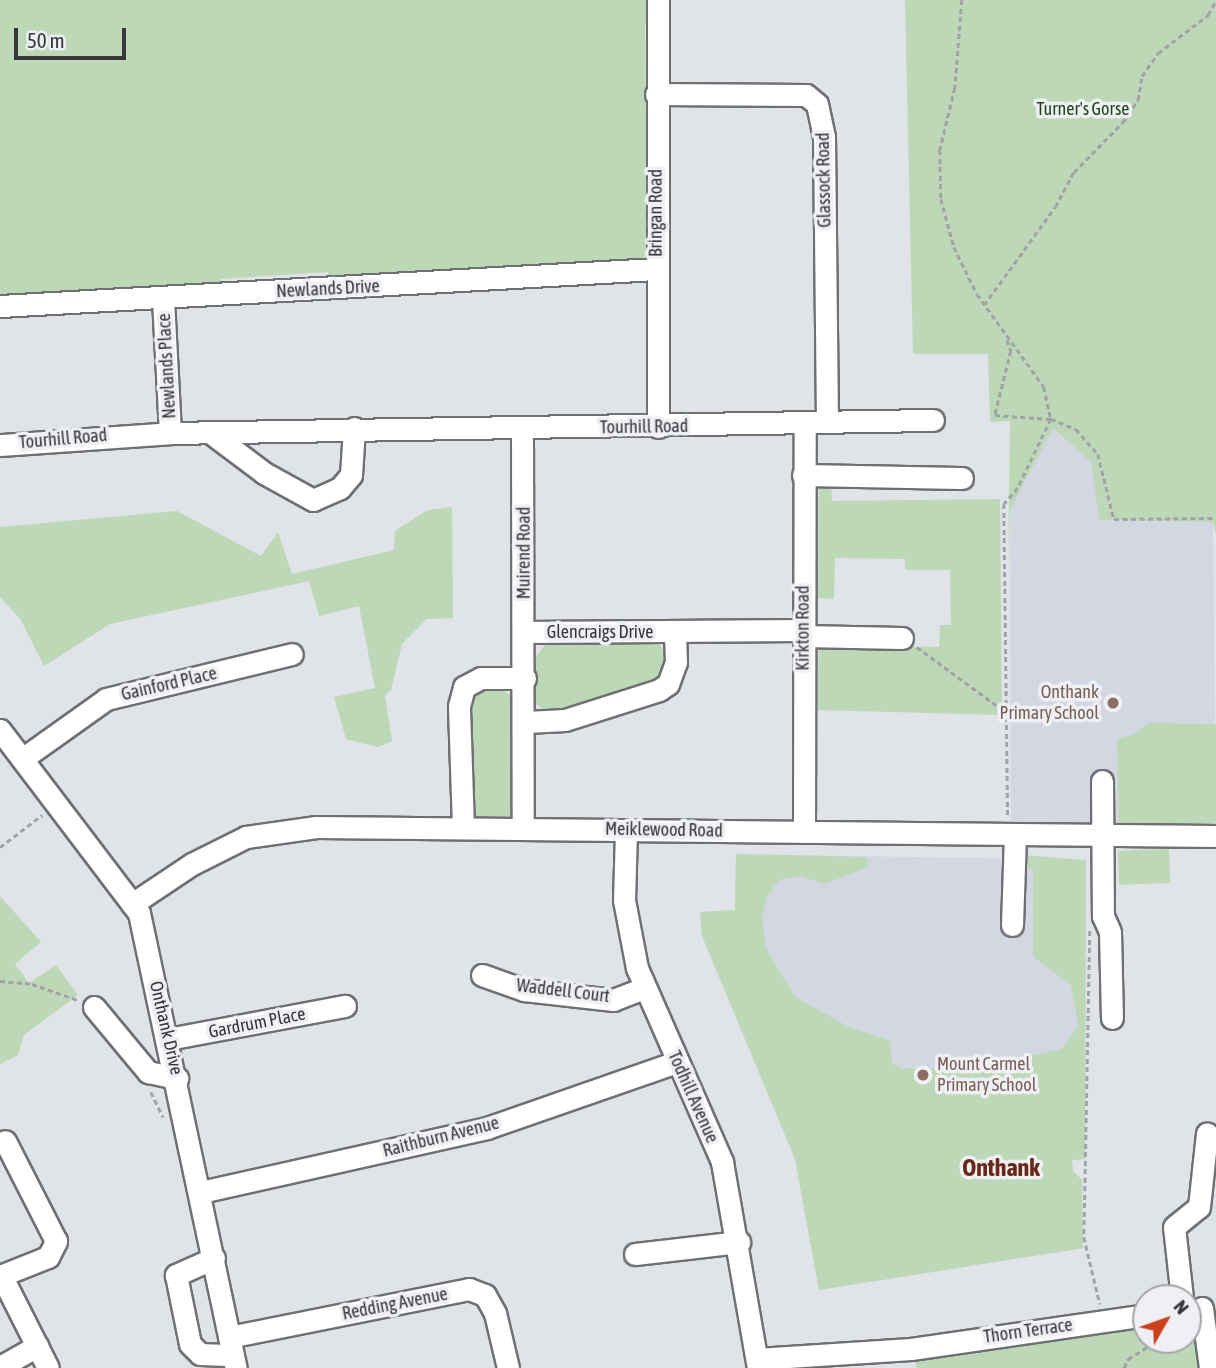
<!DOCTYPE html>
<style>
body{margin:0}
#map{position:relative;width:1216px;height:1368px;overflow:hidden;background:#e0e3e7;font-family:"Asap Condensed",sans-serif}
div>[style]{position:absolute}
.built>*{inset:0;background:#d2d7e2}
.green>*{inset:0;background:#bcd8b6;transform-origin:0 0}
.path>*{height:2.5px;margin-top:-1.25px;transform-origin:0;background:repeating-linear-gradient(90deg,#a0a2a6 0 5px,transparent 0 8.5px)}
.roads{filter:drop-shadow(2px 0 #6e7073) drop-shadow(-2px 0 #6e7073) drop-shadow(0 2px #6e7073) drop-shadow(0 -2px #6e7073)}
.minor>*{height:21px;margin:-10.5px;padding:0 10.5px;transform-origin:10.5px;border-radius:10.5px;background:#fff}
.dots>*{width:19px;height:19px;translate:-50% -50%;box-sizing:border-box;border:4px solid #eef0f4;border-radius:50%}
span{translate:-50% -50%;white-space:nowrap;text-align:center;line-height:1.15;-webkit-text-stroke:7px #eef0f4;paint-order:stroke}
.park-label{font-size:18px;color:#1d4815}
.street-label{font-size:18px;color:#363739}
.education-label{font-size:18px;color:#785e54}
.right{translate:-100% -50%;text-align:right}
.left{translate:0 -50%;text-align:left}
.district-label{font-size:24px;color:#6b2817;font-weight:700}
.north{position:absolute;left:1132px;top:1284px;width:70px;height:70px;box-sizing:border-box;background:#eef0f4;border:2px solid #a4a6a9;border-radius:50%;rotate:50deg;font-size:19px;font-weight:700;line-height:28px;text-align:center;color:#363739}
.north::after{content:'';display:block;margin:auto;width:24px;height:32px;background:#ca411c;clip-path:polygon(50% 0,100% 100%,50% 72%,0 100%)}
.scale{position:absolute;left:14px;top:28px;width:112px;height:32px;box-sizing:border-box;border:4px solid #363739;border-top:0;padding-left:9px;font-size:21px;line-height:24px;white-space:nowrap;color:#363739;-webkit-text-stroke:5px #eef0f4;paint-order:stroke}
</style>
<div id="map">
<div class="built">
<i style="clip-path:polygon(1053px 427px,1091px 462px,1099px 520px,1213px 522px,1216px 829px,1011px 829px,1010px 510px)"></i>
<i style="clip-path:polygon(736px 854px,1086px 860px,1085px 1159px,1072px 1160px,1073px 1171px,1082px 1180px,1083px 1248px,819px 1290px,795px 1159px,702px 936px,700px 912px,735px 910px)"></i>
</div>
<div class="green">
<i style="clip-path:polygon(0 0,657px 0,645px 25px,647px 252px,642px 261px,329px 282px,328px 272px,221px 279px,221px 288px,0 298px)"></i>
<i style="clip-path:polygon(905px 0,1216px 0,1216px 533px,1213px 522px,1099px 520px,1091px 462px,1053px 428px,1010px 510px,1008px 576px,1010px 421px,990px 422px,988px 354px,913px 354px)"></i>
<i style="clip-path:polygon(819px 481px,831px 481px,832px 501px,1000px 499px,1002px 715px,817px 710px,819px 645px,939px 647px,940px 625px,951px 625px,950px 570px,905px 570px,905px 559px,835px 558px,834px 599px,818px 598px)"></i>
<i style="clip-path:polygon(452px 507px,453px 618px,427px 619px,402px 644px,391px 690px,385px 695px,392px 741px,378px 747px,346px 739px,334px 697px,375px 688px,359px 606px,319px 616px,309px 581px,110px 624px,44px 666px,21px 620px,0 597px,0 527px,177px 511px,261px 556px,278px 532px,292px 574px,394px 550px,395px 531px,402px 526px,428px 510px)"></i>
<i style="clip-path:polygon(549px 639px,654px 639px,669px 656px,660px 679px,575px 708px,546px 712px,535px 703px,533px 661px)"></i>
<i style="clip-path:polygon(494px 685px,517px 699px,513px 822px,475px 819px,472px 753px,463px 706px,481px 687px)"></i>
<i style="clip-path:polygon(1148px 723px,1216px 724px,1216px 829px,1119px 829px,1117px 739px,1132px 735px)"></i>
<i style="left:1169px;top:849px;width:34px;height:51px;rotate:88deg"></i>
<i style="clip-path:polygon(736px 854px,867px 857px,868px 867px,825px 884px,799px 876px,779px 880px,767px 897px,762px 917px,766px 948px,795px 997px,849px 1027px,890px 1041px,892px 1063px,901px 1068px,1016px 1072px,1027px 1057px,1062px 1049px,1078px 1026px,1071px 985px,1033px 957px,1033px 869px,1020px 868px,1022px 855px,1086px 860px,1085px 1159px,1072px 1160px,1073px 1171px,1082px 1180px,1083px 1248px,819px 1290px,795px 1159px,702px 936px,700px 912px,735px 910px)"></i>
<i style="clip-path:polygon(0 896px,41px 942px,15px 964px,29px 983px,56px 965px,78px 995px,24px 1035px,18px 1055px,0 1064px)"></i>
<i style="clip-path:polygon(1200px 1312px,1207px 1368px,916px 1368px,914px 1352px,1146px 1319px,1146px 1340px,1188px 1340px,1188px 1314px)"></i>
</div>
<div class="path">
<i style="left:962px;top:0;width:88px;rotate:94.5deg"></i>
<i style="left:955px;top:88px;width:64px;rotate:103.6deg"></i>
<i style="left:940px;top:150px;width:49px;rotate:88.8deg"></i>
<i style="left:941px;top:199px;width:50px;rotate:74.8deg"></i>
<i style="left:954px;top:247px;width:52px;rotate:63.9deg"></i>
<i style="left:977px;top:294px;width:115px;rotate:54.2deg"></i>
<i style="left:1044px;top:387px;width:33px;rotate:78deg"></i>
<i style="left:1051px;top:419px;width:27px;rotate:22deg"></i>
<i style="left:1076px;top:429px;width:33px;rotate:49deg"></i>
<i style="left:1098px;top:454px;width:67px;rotate:76.2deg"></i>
<i style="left:1114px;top:519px;width:102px;rotate:-0.6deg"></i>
<i style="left:984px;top:305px;width:121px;rotate:-54.1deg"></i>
<i style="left:1055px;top:207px;width:40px;rotate:-62deg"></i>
<i style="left:1074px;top:172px;width:70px;rotate:-45.6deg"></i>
<i style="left:1123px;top:122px;width:27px;rotate:-56deg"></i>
<i style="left:1138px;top:100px;width:24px;rotate:-81deg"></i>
<i style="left:1142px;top:76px;width:28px;rotate:-55deg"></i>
<i style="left:1158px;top:53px;width:63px;rotate:-37.2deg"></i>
<i style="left:1208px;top:15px;width:17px;rotate:-62deg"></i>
<i style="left:1007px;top:340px;width:12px;rotate:70deg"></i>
<i style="left:1011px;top:351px;width:66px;rotate:104deg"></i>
<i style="left:995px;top:415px;width:56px;rotate:4.1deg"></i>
<i style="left:1051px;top:419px;width:76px;rotate:115.6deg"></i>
<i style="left:1018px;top:488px;width:21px;rotate:131deg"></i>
<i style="left:1004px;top:504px;width:314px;rotate:89.3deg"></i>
<i style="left:917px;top:647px;width:112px;rotate:36.3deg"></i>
<i style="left:0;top:847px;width:53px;rotate:-37.3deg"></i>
<i style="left:1090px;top:931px;width:306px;rotate:91.1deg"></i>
<i style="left:1084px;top:1237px;width:69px;rotate:76.6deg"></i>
<i style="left:0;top:981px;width:32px;rotate:5deg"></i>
<i style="left:32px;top:984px;width:49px;rotate:19.2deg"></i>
<i style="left:151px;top:1092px;width:28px;rotate:64deg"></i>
<i style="left:1124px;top:1368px;width:10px;rotate:-66deg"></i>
<i style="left:1128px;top:1359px;width:36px;rotate:-32deg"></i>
</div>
<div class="roads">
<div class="minor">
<i style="left:656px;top:94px;width:150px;rotate:0.4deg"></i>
<i style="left:806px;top:95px;width:14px;rotate:39deg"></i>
<i style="left:817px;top:104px;width:34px;rotate:78deg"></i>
<i style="left:824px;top:137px;width:285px;rotate:89.4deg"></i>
<i style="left:163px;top:299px;width:134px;rotate:87deg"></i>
<i style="left:0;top:306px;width:657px;rotate:-3.23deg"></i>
<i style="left:658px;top:427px;width:427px;rotate:-90deg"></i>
<i style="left:522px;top:428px;width:401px;rotate:89.9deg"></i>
<i style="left:211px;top:433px;width:66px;rotate:37deg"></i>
<i style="left:264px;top:473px;width:56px;rotate:28.9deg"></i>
<i style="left:313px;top:500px;width:30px;rotate:-24deg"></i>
<i style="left:340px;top:488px;width:17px;rotate:-50deg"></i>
<i style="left:351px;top:475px;width:47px;rotate:-86.3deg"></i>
<i style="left:0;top:445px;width:170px;rotate:-4deg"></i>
<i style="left:170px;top:433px;width:763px;rotate:-0.98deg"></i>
<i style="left:803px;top:475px;width:159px;rotate:1.1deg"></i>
<i style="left:524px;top:632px;width:279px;rotate:-0.4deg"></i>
<i style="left:803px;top:636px;width:99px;rotate:1.2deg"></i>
<i style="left:526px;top:722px;width:39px;rotate:-3deg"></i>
<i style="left:565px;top:720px;width:99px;rotate:-17.7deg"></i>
<i style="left:659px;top:690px;width:11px;rotate:-34deg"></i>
<i style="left:668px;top:684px;width:23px;rotate:-70deg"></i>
<i style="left:676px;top:662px;width:30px;rotate:-92deg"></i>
<i style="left:0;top:730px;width:230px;rotate:52.8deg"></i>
<i style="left:139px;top:913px;width:465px;rotate:78deg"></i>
<i style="left:22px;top:759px;width:103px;rotate:-35.5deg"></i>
<i style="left:106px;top:699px;width:191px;rotate:-13.6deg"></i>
<i style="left:1102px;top:781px;width:135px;rotate:89.6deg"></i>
<i style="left:1103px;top:916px;width:17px;rotate:66deg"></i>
<i style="left:1110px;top:932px;width:86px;rotate:88.7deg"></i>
<i style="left:463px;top:828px;width:122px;rotate:-91.9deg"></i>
<i style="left:459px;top:706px;width:20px;rotate:-75deg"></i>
<i style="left:464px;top:687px;width:19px;rotate:-28deg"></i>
<i style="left:481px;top:678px;width:44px"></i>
<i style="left:626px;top:830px;width:70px;rotate:91.6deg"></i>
<i style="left:624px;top:900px;width:69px;rotate:79.2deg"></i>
<i style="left:637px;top:968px;width:212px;rotate:66.3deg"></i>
<i style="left:722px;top:1162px;width:209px;rotate:80.1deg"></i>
<i style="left:804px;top:832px;width:408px;rotate:-89.9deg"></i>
<i style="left:132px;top:904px;width:72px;rotate:-33.7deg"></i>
<i style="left:192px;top:864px;width:60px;rotate:-26.6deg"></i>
<i style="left:246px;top:837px;width:71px;rotate:-8.1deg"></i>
<i style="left:316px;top:827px;width:900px;rotate:0.57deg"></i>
<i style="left:1012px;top:925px;width:91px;rotate:-88.1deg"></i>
<i style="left:482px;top:975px;width:45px;rotate:19.7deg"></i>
<i style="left:524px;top:990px;width:90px;rotate:6.4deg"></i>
<i style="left:613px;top:1000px;width:34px;rotate:-21deg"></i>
<i style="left:94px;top:1007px;width:85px;rotate:50.3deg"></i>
<i style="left:148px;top:1072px;width:30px;rotate:12deg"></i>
<i style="left:168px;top:1039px;width:180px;rotate:-10.6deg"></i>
<i style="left:201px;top:1192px;width:293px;rotate:-12.6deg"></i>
<i style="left:487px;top:1128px;width:200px;rotate:-19.2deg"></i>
<i style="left:635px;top:1254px;width:105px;rotate:-6.6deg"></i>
<i style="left:214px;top:1258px;width:42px;rotate:155.9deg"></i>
<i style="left:176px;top:1275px;width:70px;rotate:78.5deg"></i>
<i style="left:190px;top:1344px;width:14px;rotate:45deg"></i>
<i style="left:200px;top:1354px;width:33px;rotate:2deg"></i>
<i style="left:1px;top:1275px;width:104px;rotate:63.2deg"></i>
<i style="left:0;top:1276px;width:52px;rotate:-21.6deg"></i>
<i style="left:48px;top:1257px;width:18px;rotate:-63deg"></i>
<i style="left:56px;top:1241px;width:112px;rotate:-117deg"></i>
<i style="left:1182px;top:1298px;width:71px;rotate:-96.4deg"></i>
<i style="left:1174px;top:1227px;width:32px;rotate:-39deg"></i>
<i style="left:1199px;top:1207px;width:74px;rotate:-83.8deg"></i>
<i style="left:1202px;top:1308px;width:61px;rotate:82.4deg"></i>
<i style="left:229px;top:1337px;width:245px;rotate:-11.3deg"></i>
<i style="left:469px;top:1289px;width:17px;rotate:21deg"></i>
<i style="left:485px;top:1295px;width:21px;rotate:61deg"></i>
<i style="left:495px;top:1313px;width:57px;rotate:76.7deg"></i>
<i style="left:757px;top:1359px;width:154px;rotate:-3.7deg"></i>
<i style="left:911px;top:1349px;width:237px;rotate:-8.2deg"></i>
<i style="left:0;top:1367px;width:43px;rotate:-29.6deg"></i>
</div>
</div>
<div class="dots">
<i style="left:1113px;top:703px;background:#8d6e63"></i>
<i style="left:923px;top:1075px;background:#8d6e63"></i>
</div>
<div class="park-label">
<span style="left:1083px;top:109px">Turner's Gorse</span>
</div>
<div class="street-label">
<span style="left:824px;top:180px;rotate:-91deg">Glassock Road</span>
<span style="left:656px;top:213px;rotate:-90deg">Bringan Road</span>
<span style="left:328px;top:289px;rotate:-3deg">Newlands Drive</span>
<span style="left:167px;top:366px;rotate:-93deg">Newlands Place</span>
<span style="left:644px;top:427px;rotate:-1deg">Tourhill Road</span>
<span style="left:63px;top:439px;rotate:-5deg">Tourhill Road</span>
<span style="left:524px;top:553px;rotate:-90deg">Muirend Road</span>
<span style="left:803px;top:628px;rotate:-90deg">Kirkton Road</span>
<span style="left:600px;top:632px">Glencraigs Drive</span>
<span style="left:169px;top:684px;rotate:-13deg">Gainford Place</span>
<span style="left:664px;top:830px;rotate:1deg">Meiklewood Road</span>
<span style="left:563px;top:991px;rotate:7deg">Waddell Court</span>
<span style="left:257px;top:1023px;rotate:-11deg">Gardrum Place</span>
<span style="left:166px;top:1028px;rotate:77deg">Onthank Drive</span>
<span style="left:693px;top:1097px;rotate:66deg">Todhill Avenue</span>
<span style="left:441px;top:1137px;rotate:-14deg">Raithburn Avenue</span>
<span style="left:395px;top:1304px;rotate:-11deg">Redding Avenue</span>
<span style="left:1028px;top:1331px;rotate:-8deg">Thorn Terrace</span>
</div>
<div class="education-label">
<span class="right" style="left:1099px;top:703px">Onthank<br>Primary School</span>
<span class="left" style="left:937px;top:1075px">Mount Carmel<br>Primary School</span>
</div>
<div class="district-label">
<span style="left:1001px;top:1168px">Onthank</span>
</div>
<div class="north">N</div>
<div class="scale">50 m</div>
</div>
